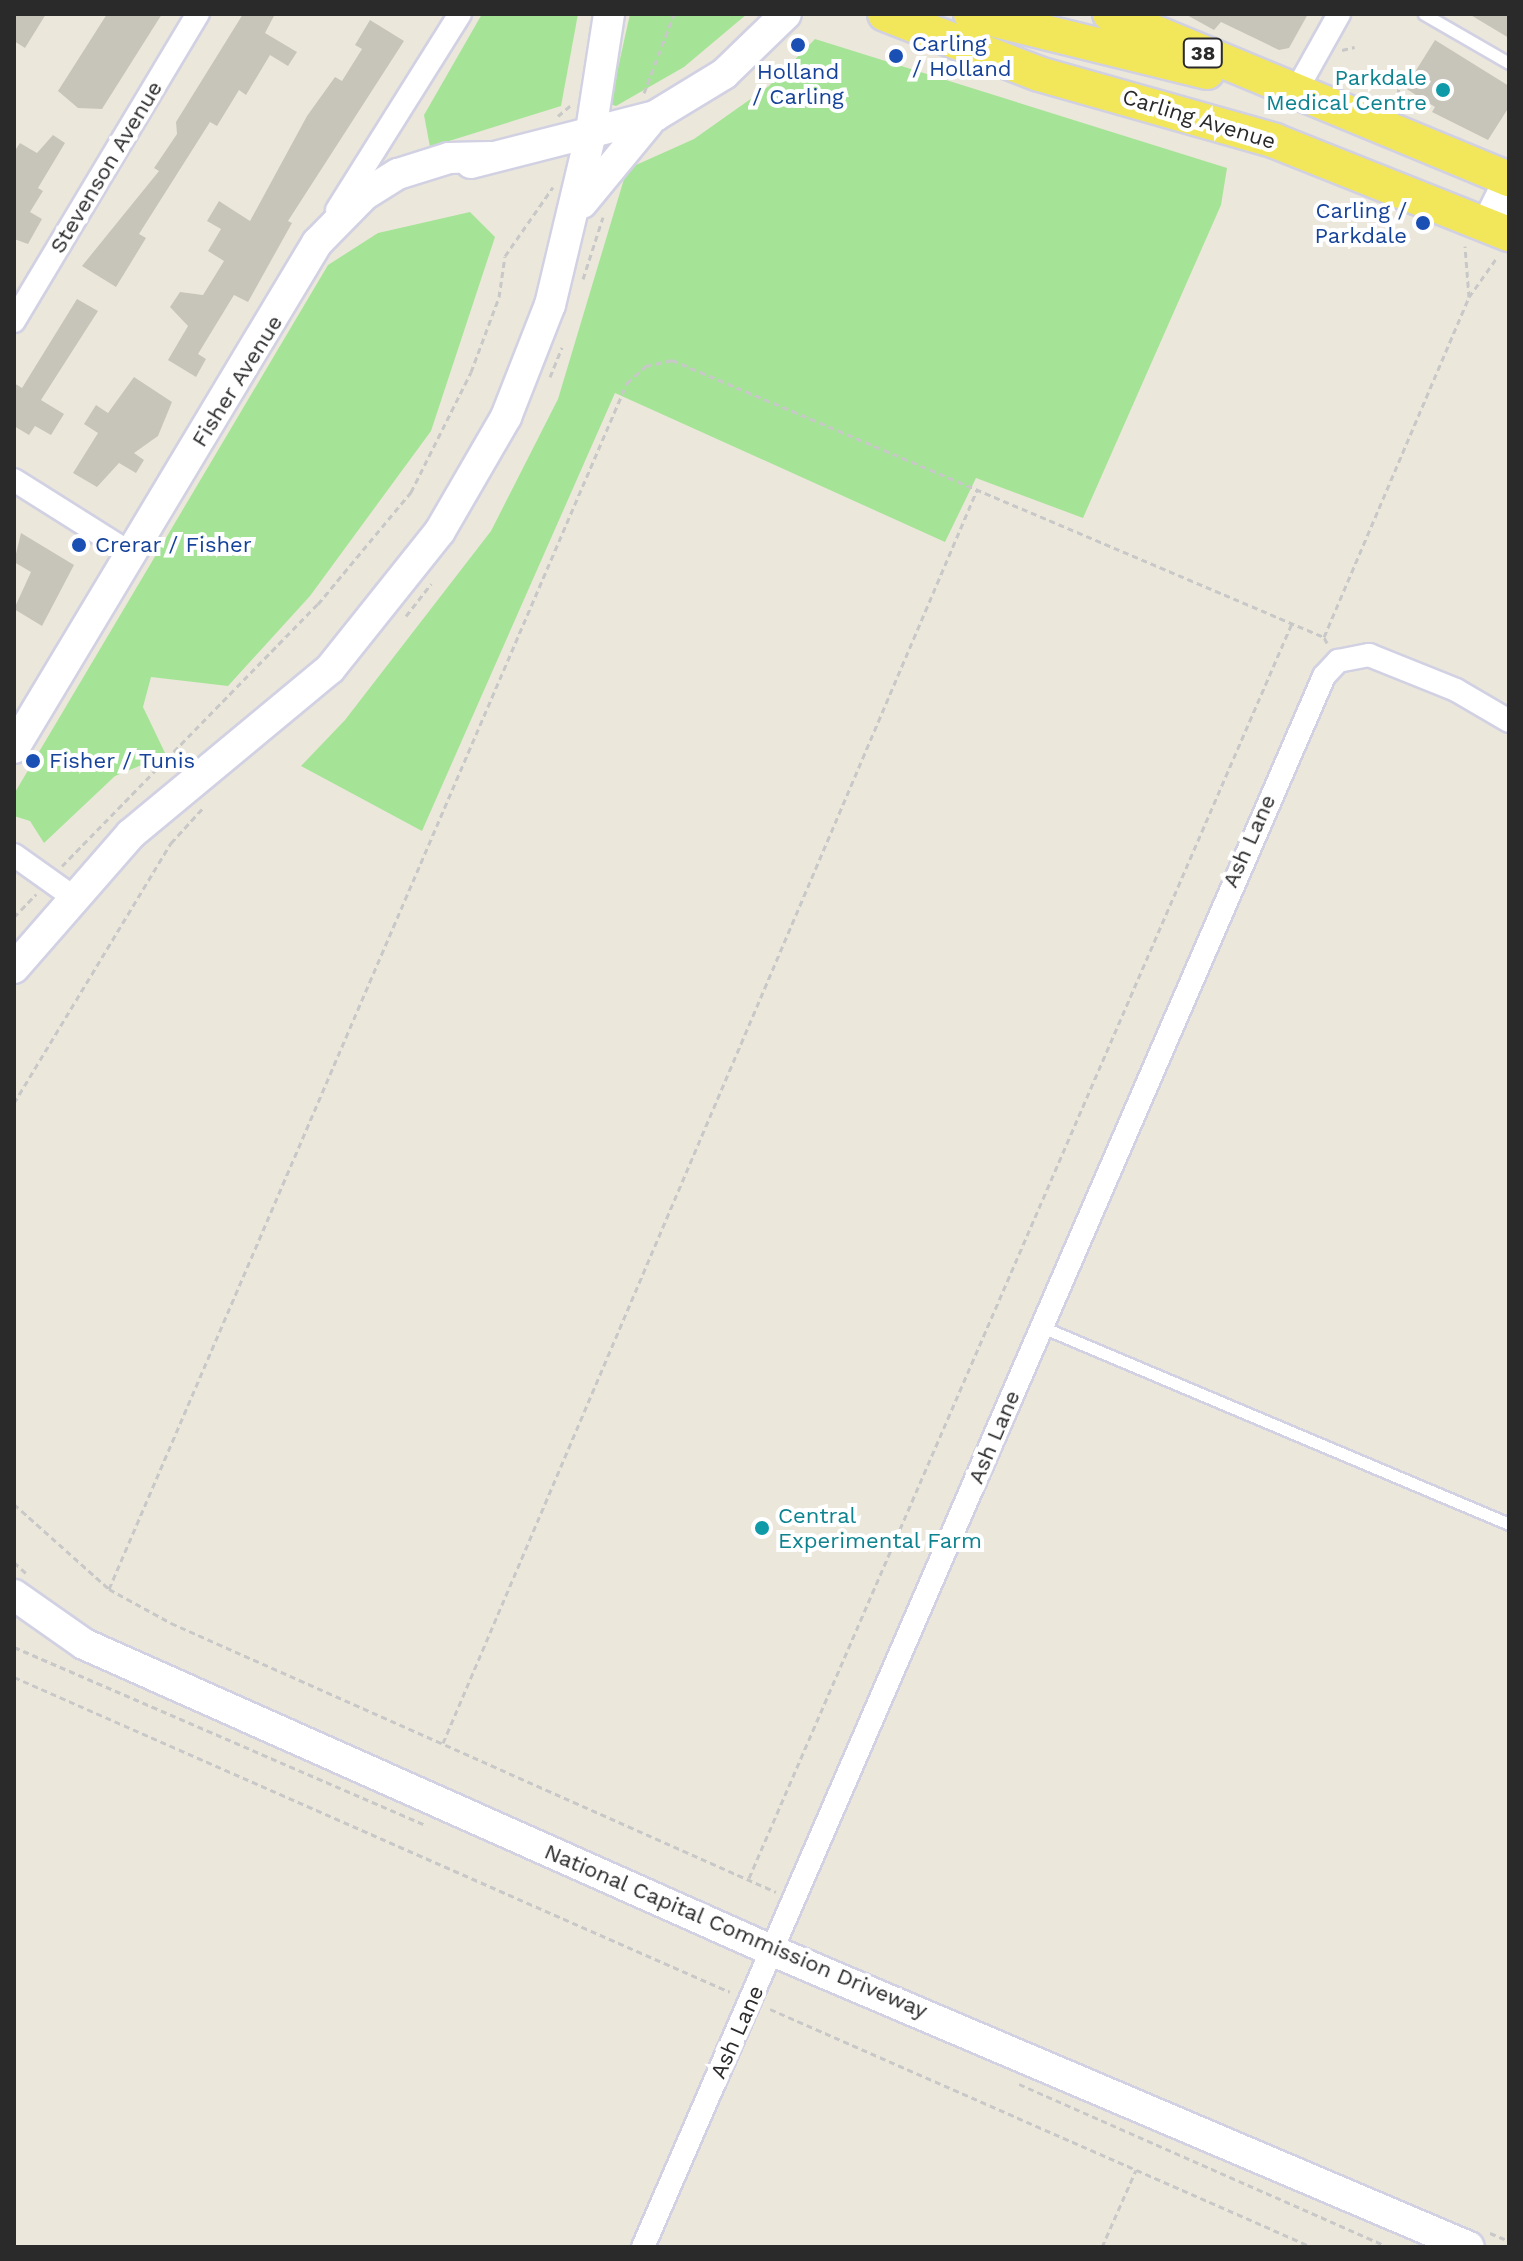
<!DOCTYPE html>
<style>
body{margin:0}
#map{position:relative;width:1523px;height:2261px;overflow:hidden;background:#ece7db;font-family:"Work Sans",sans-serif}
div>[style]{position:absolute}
.green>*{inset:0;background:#a5e497}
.building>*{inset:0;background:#c7c5ba}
.path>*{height:3px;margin-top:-1.5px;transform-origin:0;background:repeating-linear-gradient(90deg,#c8c8c8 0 6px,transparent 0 10px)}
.roads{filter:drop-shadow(2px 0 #d1d1e3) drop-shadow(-2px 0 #d1d1e3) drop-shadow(0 2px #d1d1e3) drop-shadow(0 -2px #d1d1e3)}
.lane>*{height:11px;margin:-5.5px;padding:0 5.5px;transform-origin:5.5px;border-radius:5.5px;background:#fff}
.street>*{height:22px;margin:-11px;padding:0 11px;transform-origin:11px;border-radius:11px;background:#fff}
.secondary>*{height:30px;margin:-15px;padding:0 15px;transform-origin:15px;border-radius:15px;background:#fff}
.primary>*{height:34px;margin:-17px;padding:0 17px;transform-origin:17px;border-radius:17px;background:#f2e65a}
.dots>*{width:22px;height:22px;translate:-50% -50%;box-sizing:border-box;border:4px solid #fff;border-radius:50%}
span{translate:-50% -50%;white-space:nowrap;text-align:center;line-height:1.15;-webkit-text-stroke:8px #fff;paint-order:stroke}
.shield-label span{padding:2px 6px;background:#fff;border:2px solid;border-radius:6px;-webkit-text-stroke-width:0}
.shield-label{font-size:20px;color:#2a2a2a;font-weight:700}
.transit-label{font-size:22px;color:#164399}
.left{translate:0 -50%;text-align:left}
.right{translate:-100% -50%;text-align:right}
.culture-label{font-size:22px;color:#0d838f}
.street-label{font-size:22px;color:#2a2a2a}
.frame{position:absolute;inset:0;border:16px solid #2a2a2a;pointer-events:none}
</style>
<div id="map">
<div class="green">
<i style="clip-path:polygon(482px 14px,578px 14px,561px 106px,430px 147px,424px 115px)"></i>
<i style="clip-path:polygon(630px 14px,747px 14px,684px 67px,616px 106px,610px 104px)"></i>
<i style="clip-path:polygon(815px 39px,1227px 168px,1221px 205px,1083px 518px,976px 478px,945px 542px,615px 393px,422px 831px,301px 766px,345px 720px,491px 531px,558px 399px,627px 169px,694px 139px,769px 86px)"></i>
<i style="clip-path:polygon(470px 212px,495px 237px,431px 431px,310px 596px,228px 686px,151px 677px,143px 707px,166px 755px,115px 776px,44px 843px,30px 821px,14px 816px,14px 794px,328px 265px,378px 233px)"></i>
</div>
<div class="building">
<i style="clip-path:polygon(14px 14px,46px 14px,25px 48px,14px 41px)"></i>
<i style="clip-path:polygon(107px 14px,162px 14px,102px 109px,78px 108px,58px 91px)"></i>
<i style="clip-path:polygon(243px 14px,275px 14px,265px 33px,297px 52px,288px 66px,270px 55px,246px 95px,239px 90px,217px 126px,210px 122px,139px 234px,146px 238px,116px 287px,82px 266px,159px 171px,154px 168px,177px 134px,176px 122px)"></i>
<i style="clip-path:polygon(1185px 14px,1308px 14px,1289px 48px,1279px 50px,1221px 22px,1214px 30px)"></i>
<i style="clip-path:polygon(1469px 14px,1509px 14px,1509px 38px)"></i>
<i style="clip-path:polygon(370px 20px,404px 41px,288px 221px,292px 223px,248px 302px,234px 295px,198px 354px,206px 359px,196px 377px,168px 360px,188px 326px,170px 307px,180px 292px,203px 295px,224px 261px,208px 251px,221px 229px,207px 221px,219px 201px,250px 221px,307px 116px,335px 77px,342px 81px,362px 49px,355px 45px)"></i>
<i style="clip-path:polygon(1435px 40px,1509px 86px,1509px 107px,1488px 140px,1432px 112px,1435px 107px,1405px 88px)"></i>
<i style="clip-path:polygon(53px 135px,65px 143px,38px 188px,43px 191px,30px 212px,42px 219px,28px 244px,14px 239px,14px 152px,20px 143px,37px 153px)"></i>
<i style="clip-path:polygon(77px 299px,98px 311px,41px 400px,64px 414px,51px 435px,35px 426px,29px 435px,14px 426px,14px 383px,22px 388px)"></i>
<i style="clip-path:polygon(134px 377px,172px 402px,158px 436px,134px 453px,144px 460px,136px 473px,119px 463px,97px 487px,73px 473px,98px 433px,84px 424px,96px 405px,108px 413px)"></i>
<i style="clip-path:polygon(21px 533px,74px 565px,42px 626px,14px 609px,31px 572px,14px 562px)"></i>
</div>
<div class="path">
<i style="left:1342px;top:50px;width:13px;rotate:-13deg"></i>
<i style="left:644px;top:93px;width:85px;rotate:-69.2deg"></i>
<i style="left:1398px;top:105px;width:31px;rotate:-88deg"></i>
<i style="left:558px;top:116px;width:16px;rotate:-40deg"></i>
<i style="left:583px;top:279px;width:65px;rotate:-72.1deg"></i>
<i style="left:1469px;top:297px;width:50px;rotate:-54.7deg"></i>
<i style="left:550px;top:377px;width:32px;rotate:-68deg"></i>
<i style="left:406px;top:616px;width:41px;rotate:-52deg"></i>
<i style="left:1327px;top:643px;width:7px;rotate:-117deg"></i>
<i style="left:1324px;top:637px;width:370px;rotate:-66.9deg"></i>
<i style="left:1469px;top:297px;width:51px;rotate:-94.5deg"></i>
<i style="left:62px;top:866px;width:366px;rotate:-45.7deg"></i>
<i style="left:318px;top:604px;width:146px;rotate:-50.3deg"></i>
<i style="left:411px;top:492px;width:134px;rotate:-63.4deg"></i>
<i style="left:471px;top:372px;width:80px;rotate:-69.5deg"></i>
<i style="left:499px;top:297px;width:41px;rotate:-81.7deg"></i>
<i style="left:505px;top:256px;width:84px;rotate:-55.2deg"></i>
<i style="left:14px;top:917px;width:32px;rotate:-46deg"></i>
<i style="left:14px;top:1103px;width:304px;rotate:-58.9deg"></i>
<i style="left:171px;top:843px;width:47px;rotate:-47.6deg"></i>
<i style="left:14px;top:1504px;width:127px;rotate:41.8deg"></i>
<i style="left:109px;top:1589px;width:71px;rotate:28.7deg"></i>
<i style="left:171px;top:1623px;width:662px;rotate:23.97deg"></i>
<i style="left:14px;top:1562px;width:16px;rotate:43deg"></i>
<i style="left:109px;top:1589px;width:1313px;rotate:-66.76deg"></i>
<i style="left:627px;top:383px;width:25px;rotate:-42deg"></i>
<i style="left:646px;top:366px;width:27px;rotate:-13deg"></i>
<i style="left:672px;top:360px;width:708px;rotate:23.02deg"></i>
<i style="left:14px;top:1647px;width:448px;rotate:23.4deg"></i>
<i style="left:14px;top:1677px;width:782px;rotate:23.75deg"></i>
<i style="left:443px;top:1743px;width:1362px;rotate:-66.92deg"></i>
<i style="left:749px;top:1878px;width:1367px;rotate:-66.6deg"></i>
<i style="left:770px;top:2009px;width:592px;rotate:23.71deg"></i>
<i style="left:1019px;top:2084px;width:404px;rotate:23.8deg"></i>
<i style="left:1490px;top:2233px;width:21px;rotate:23deg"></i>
<i style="left:1102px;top:2247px;width:84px;rotate:-66.2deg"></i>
</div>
<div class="roads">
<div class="lane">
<i style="left:1424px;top:14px;width:98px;rotate:30deg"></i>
<i style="left:1042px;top:1327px;width:507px;rotate:22.87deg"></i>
</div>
<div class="street">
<i style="left:1296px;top:91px;width:88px;rotate:-60.8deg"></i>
<i style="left:337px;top:210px;width:231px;rotate:-57.9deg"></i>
<i style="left:14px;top:321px;width:358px;rotate:-59.1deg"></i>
<i style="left:14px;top:480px;width:137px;rotate:32.2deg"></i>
<i style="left:14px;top:855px;width:72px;rotate:35.4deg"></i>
<i style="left:643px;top:2247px;width:1712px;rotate:-66.56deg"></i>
<i style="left:1324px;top:676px;width:21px;rotate:-47deg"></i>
<i style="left:1338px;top:661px;width:32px;rotate:-11deg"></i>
<i style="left:1369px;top:655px;width:94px;rotate:21.9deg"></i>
<i style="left:1456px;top:690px;width:61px;rotate:30.3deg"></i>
</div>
<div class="secondary">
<i style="left:471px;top:163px;width:190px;rotate:-14.3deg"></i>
<i style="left:655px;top:116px;width:81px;rotate:-31.3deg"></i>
<i style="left:724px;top:74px;width:86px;rotate:-44.1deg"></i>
<i style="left:582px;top:203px;width:104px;rotate:-50.5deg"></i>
<i style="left:1487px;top:225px;width:50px;rotate:-63.9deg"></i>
<i style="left:14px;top:748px;width:589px;rotate:-59.04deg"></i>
<i style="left:317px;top:243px;width:67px;rotate:-45.6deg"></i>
<i style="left:364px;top:195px;width:40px;rotate:-32deg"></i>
<i style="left:398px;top:174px;width:53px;rotate:-17.4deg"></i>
<i style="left:449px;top:158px;width:41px;rotate:-1.4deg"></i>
<i style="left:14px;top:968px;width:178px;rotate:-48.9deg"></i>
<i style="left:131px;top:834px;width:259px;rotate:-39.7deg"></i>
<i style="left:330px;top:669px;width:176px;rotate:-51.4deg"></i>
<i style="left:440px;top:531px;width:132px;rotate:-59.9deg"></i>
<i style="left:506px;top:417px;width:120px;rotate:-68.6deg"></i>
<i style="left:550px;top:305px;width:173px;rotate:-76.6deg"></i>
<i style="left:590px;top:137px;width:124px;rotate:-81.2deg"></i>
<i style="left:14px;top:1595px;width:85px;rotate:35deg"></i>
<i style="left:84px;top:1644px;width:754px;rotate:24.02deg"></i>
<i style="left:773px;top:1951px;width:756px;rotate:23.04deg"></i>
</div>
<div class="primary">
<i style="left:885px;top:14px;width:165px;rotate:21.3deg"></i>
<i style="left:1039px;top:74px;width:245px;rotate:15.8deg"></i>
<i style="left:1275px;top:141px;width:252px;rotate:21.7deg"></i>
<i style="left:971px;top:14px;width:243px;rotate:13.8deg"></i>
<i style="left:1110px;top:14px;width:432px;rotate:22.5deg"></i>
</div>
</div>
<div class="dots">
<i style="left:798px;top:45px;background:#1a4fb4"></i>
<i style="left:896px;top:56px;background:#1a4fb4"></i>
<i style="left:1443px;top:90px;background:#0f9aa8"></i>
<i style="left:1423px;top:223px;background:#1a4fb4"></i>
<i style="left:79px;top:545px;background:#1a4fb4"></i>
<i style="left:33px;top:761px;background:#1a4fb4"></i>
<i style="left:762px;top:1528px;background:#0f9aa8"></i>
</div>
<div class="shield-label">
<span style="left:1203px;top:53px">38</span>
</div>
<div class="transit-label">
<span class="left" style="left:912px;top:56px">Carling<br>/ Holland</span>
<span style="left:798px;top:84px">Holland<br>/ Carling</span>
<span class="right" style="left:1407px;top:223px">Carling /<br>Parkdale</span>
<span class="left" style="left:95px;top:545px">Crerar / Fisher</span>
<span class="left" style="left:49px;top:761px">Fisher / Tunis</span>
</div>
<div class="culture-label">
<span class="right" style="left:1427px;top:90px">Parkdale<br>Medical Centre</span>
<span class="left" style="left:778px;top:1528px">Central<br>Experimental Farm</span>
</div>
<div class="street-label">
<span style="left:1199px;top:119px;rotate:17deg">Carling Avenue</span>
<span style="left:106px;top:167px;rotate:-59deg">Stevenson Avenue</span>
<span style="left:237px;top:381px;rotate:-58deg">Fisher Avenue</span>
<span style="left:1249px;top:841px;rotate:-66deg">Ash Lane</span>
<span style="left:994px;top:1437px;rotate:-67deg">Ash Lane</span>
<span style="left:736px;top:1931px;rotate:23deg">National Capital Commission Driveway</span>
<span style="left:737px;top:2032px;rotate:-66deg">Ash Lane</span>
</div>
<div class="frame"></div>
</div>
